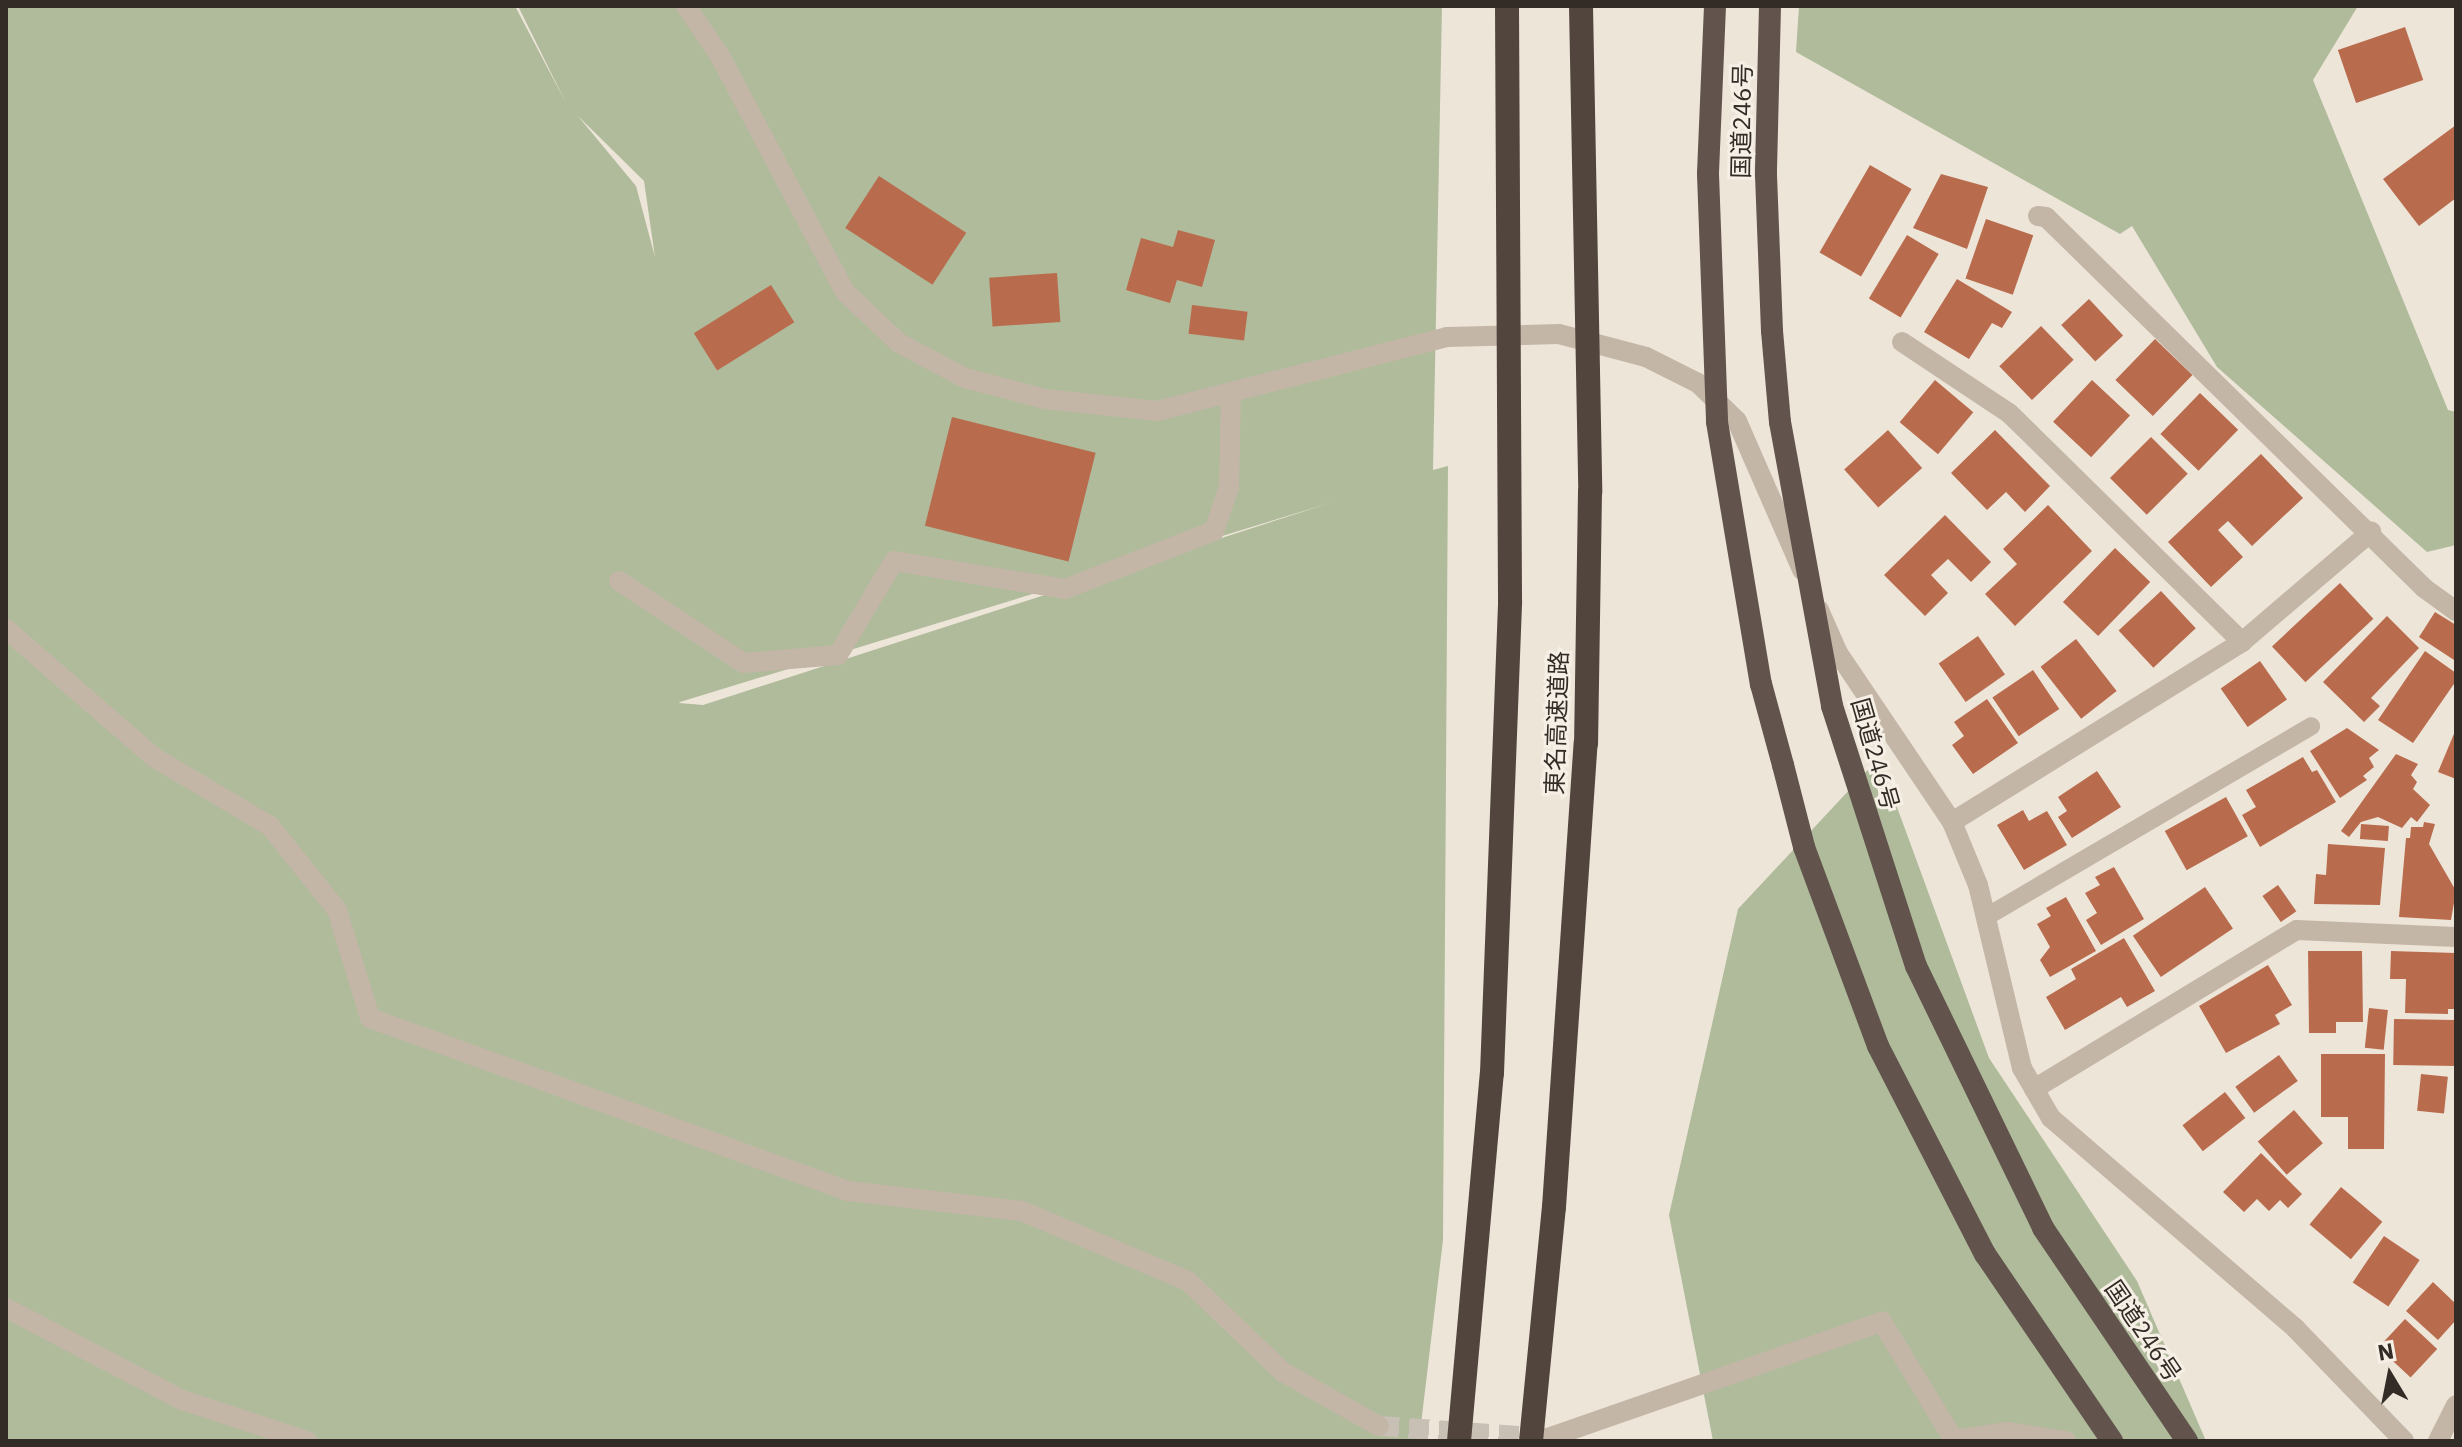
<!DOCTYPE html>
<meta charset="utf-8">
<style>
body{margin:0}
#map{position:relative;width:2462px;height:1447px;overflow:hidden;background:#eee5d9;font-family:"IBM Plex Sans","Noto Sans JP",sans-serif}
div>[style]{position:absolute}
.green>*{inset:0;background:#afbb9b}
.building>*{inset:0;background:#b86c4d;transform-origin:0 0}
.minor-tunnel>*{height:20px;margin-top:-10px;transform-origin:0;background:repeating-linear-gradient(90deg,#c8c0b5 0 20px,transparent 0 30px)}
.service>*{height:18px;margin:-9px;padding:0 9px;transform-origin:9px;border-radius:9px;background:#c4b6a7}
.minor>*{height:20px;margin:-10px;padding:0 10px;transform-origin:10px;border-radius:10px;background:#c4b6a7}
.tertiary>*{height:20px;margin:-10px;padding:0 10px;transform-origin:10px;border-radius:10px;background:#c4b6a7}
.trunk>*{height:22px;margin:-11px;padding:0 11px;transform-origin:11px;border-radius:11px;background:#62544c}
.motorway>*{height:24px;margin:-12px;padding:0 12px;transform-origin:12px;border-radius:12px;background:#52453e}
.trunk-bridge>*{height:22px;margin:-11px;padding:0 11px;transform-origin:11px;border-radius:11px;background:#62544c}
.motorway-bridge>*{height:24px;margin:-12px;padding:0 12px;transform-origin:12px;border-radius:12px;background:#52453e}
span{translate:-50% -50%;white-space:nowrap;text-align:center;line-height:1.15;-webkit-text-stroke:6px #f6efe5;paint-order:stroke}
.street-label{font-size:24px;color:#322b26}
.frame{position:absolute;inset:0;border:8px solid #322b26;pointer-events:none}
.north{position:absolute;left:2350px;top:1335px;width:80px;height:80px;-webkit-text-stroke:6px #f6efe5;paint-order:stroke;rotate:350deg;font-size:22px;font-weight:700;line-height:32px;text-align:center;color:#322b26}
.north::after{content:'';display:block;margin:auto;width:28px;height:36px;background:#322b26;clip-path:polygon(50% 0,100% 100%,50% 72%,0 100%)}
</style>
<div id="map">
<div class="green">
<i style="clip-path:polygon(evenodd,6px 6px,515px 6px,566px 103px,518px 6px,1442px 6px,1433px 470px,1448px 466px,1443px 1240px,1419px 1441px,6px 1441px,6px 6px,578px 116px,644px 181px,655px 257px,636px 186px,578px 116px,6px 6px,1333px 502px,703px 705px,679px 703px,680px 702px,1333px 502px)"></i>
<i style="clip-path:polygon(1799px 6px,2358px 6px,2313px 80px,2448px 410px,2456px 412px,2456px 545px,2427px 552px,2217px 367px,2132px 226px,2120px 234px,1796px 52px)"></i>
<i style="clip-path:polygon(1879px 758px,1989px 1058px,2137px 1281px,2206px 1441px,1713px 1441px,1669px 1215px,1738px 909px)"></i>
</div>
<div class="building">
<i style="left:2405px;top:27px;width:56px;height:71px;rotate:71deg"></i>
<i style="clip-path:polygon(2456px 125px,2456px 198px,2419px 226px,2383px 179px)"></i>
<i style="left:1870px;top:165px;width:48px;height:101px;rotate:30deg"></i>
<i style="clip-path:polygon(1941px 174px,1988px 187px,1967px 249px,1913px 228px)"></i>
<i style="left:879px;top:176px;width:104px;height:62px;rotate:33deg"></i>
<i style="left:1986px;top:219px;width:50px;height:63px;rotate:19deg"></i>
<i style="clip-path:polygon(1178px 230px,1215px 240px,1202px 287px,1177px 280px,1170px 303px,1126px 290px,1141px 238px,1173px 247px)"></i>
<i style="left:1907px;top:235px;width:37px;height:74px;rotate:31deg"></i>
<i style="left:1057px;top:273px;width:49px;height:68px;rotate:86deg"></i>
<i style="clip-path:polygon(1957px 279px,2012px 312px,2002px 328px,1992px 323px,1969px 359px,1924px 332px)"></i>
<i style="left:771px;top:285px;width:44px;height:91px;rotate:58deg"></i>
<i style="left:2089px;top:299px;width:50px;height:38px;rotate:47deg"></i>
<i style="left:1192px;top:305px;width:56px;height:29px;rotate:7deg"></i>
<i style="left:2041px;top:326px;width:47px;height:58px;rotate:46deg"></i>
<i style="left:2155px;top:339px;width:52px;height:57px;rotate:44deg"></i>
<i style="left:1935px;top:380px;width:50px;height:55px;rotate:40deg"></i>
<i style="left:2092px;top:380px;width:52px;height:57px;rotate:43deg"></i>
<i style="left:2200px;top:393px;width:53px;height:57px;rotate:44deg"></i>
<i style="left:952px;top:417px;width:148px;height:112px;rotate:14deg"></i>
<i style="left:1888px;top:430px;width:51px;height:59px;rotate:48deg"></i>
<i style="clip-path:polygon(1995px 430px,2050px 486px,2025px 512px,2006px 492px,1987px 510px,1951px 473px)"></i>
<i style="left:2151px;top:437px;width:52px;height:58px;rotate:45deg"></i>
<i style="clip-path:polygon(2261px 454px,2303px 498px,2252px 546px,2228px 521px,2218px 530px,2243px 557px,2211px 587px,2168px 542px)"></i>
<i style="clip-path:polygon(2048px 505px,2092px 551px,2015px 626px,1985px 594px,2017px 564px,2003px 549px)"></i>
<i style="clip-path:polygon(1945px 515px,1991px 562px,1971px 582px,1948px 559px,1931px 575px,1948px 593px,1925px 616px,1884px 575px)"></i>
<i style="left:2115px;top:548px;width:49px;height:75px;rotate:44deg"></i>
<i style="left:2340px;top:583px;width:49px;height:93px;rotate:47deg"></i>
<i style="left:2161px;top:591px;width:51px;height:58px;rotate:47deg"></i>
<i style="clip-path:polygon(2435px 612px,2456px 625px,2454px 660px,2419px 637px)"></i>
<i style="clip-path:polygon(2387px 616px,2419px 648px,2371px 698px,2380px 706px,2364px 722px,2323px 682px)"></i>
<i style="left:1978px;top:636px;width:47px;height:48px;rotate:55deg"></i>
<i style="left:2076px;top:639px;width:66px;height:45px;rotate:52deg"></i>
<i style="clip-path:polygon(2425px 651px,2456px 673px,2456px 681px,2413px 743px,2378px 720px)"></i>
<i style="left:2260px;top:661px;width:47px;height:48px;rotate:55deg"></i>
<i style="left:2033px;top:670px;width:47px;height:49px;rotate:56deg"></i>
<i style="clip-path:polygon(1987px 699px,2018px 743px,1973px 774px,1952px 745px,1964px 736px,1954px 722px)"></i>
<i style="clip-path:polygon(2347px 728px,2379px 750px,2369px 758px,2374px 767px,2363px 776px,2367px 780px,2340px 798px,2310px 751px)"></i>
<i style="clip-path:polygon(2456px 729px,2456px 779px,2438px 772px)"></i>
<i style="clip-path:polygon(2396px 754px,2418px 764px,2411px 775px,2417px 782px,2413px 789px,2430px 805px,2417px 822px,2411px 817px,2402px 828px,2378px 817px,2361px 822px,2349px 837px,2341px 831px)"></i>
<i style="clip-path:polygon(2303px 757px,2312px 772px,2317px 770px,2336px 802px,2260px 847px,2242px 815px,2256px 807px,2246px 790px)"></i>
<i style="clip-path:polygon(2097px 771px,2121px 807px,2072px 838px,2058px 817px,2067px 811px,2058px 797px)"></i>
<i style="left:2226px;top:797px;width:45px;height:70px;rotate:61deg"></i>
<i style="clip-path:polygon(2023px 810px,2029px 821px,2047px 811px,2067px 845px,2024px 870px,1997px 825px)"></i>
<i style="clip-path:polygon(2424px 822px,2435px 824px,2429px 844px,2456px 891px,2451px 920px,2399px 917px,2406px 838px,2410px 838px,2411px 827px,2423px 827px)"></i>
<i style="left:2361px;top:824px;width:28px;height:15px;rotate:4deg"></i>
<i style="clip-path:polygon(2328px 844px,2385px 848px,2380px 905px,2314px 904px,2316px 874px,2326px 875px)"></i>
<i style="clip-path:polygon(2114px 867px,2144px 919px,2101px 945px,2086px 920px,2097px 913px,2085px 893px,2100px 885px,2095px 877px)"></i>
<i style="left:2278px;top:885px;width:32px;height:19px;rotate:55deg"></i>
<i style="left:2205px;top:887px;width:50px;height:87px;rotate:56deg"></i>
<i style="clip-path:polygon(2066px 897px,2096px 951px,2050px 977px,2040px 960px,2050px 947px,2037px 924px,2051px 916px,2046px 908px)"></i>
<i style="clip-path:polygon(2124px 938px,2155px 991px,2127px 1007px,2121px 997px,2065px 1030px,2046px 997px,2076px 979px,2071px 969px)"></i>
<i style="clip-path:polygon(2308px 951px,2362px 951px,2363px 1022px,2336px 1022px,2336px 1033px,2309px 1033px)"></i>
<i style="clip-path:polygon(2391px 951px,2456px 953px,2456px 1009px,2448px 1009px,2448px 1014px,2405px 1013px,2406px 979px,2390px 979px)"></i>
<i style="clip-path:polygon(2268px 965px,2292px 1005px,2275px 1015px,2280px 1024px,2226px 1053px,2199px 1006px)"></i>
<i style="left:2369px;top:1008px;width:19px;height:40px;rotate:6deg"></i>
<i style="left:2394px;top:1019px;width:62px;height:46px;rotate:1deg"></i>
<i style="clip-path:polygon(2321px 1054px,2385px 1054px,2384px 1149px,2348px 1149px,2348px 1117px,2321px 1117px)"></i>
<i style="left:2279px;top:1055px;width:32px;height:54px;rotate:54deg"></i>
<i style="left:2421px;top:1074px;width:27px;height:37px;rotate:6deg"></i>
<i style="left:2225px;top:1092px;width:33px;height:54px;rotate:52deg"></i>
<i style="left:2294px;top:1110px;width:44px;height:48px;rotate:49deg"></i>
<i style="clip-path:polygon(2261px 1153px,2302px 1194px,2288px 1208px,2280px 1200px,2269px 1211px,2257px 1199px,2244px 1212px,2223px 1192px)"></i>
<i style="left:2341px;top:1187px;width:54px;height:49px;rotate:40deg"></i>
<i style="left:2384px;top:1236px;width:43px;height:56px;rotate:34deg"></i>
<i style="clip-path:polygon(2433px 1282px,2456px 1304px,2456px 1320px,2438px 1340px,2406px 1311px)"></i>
<i style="left:2405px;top:1319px;width:44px;height:39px;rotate:43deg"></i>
</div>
<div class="minor-tunnel">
<i style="left:1379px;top:1426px;width:168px;rotate:4.1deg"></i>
</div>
<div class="service">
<i style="left:1986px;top:917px;width:377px;rotate:-30.4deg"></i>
</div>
<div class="minor">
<i style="left:2038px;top:216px;width:8px;rotate:7deg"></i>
<i style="left:2046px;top:217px;width:530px;rotate:44.46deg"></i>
<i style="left:2424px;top:588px;width:39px;rotate:36deg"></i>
<i style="left:1902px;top:342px;width:128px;rotate:33.6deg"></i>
<i style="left:2009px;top:413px;width:327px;rotate:44.5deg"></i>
<i style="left:619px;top:581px;width:149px;rotate:33.3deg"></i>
<i style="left:744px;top:663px;width:94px;rotate:-4.9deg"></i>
<i style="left:838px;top:655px;width:109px;rotate:-59.2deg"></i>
<i style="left:894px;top:561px;width:173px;rotate:9.3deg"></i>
<i style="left:1065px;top:589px;width:160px;rotate:-21.3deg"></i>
<i style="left:1214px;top:531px;width:46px;rotate:-71.2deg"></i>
<i style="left:1229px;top:487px;width:95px;rotate:-88.8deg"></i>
<i style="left:6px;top:629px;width:197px;rotate:40.9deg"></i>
<i style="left:155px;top:758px;width:134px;rotate:30.6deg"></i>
<i style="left:270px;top:826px;width:107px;rotate:51.4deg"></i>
<i style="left:337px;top:910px;width:113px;rotate:73deg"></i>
<i style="left:370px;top:1018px;width:508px;rotate:19.9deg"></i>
<i style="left:848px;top:1191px;width:175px;rotate:6.6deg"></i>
<i style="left:1022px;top:1211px;width:180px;rotate:22.9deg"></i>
<i style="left:1188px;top:1281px;width:132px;rotate:43.8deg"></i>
<i style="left:1283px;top:1372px;width:110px;rotate:29.4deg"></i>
<i style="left:1952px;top:822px;width:341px;rotate:-31.8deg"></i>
<i style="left:2242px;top:642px;width:170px;rotate:-40.5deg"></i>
<i style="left:2034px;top:1089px;width:307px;rotate:-31.2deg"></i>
<i style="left:2297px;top:930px;width:159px;rotate:2.5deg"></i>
<i style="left:6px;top:1308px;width:199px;rotate:27.6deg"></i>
<i style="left:182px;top:1400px;width:132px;rotate:18.2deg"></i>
<i style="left:1548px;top:1438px;width:354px;rotate:-19.2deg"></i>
<i style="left:1882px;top:1322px;width:138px;rotate:58.6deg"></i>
<i style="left:1954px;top:1440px;width:54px;rotate:-8.6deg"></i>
<i style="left:2007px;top:1432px;width:60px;rotate:8.7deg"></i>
<i style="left:2438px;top:1441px;width:40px;rotate:-63.4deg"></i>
</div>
<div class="tertiary">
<i style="left:686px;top:6px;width:60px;rotate:55.8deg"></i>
<i style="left:720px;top:56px;width:267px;rotate:62.1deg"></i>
<i style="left:845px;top:292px;width:74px;rotate:43.4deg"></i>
<i style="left:899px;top:343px;width:75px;rotate:27.9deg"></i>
<i style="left:965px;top:378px;width:83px;rotate:14.7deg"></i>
<i style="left:1045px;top:399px;width:113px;rotate:6.1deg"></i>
<i style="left:1157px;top:411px;width:299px;rotate:-14.3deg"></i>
<i style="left:1447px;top:337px;width:112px;rotate:-1.5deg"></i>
<i style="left:1559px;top:334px;width:90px;rotate:14.8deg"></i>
<i style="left:1646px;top:357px;width:58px;rotate:26.6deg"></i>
<i style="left:1698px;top:383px;width:54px;rotate:44.3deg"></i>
<i style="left:1737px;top:421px;width:163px;rotate:66.4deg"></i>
<i style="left:1819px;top:610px;width:47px;rotate:66.2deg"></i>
<i style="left:1838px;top:653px;width:204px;rotate:56deg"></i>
<i style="left:1952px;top:822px;width:68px;rotate:67.6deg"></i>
<i style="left:1978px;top:885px;width:188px;rotate:76.5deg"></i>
<i style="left:2022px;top:1068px;width:58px;rotate:59.9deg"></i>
<i style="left:2051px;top:1118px;width:323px;rotate:40.7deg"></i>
<i style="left:2296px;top:1329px;width:156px;rotate:46deg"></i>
</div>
<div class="trunk">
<i style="left:1783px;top:765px;width:85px;rotate:75.6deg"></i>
<i style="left:1804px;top:847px;width:212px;rotate:69.6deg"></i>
<i style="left:1878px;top:1046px;width:234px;rotate:62.8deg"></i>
<i style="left:1985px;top:1254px;width:226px;rotate:55.8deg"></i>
<i style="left:2043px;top:1228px;width:257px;rotate:55.9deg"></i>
</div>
<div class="motorway">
<i style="left:1459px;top:1441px;width:369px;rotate:-84.9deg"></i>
<i style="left:1492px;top:1073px;width:472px;rotate:-87.8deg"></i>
<i style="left:1531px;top:1441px;width:235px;rotate:-84.4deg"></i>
<i style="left:1554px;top:1207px;width:465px;rotate:-86.1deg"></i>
</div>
<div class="trunk-bridge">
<i style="left:1715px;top:6px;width:168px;rotate:92.4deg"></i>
<i style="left:1708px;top:174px;width:248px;rotate:87.9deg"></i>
<i style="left:1717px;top:422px;width:266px;rotate:80.5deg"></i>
<i style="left:1761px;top:684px;width:84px;rotate:74.8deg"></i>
<i style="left:1770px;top:6px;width:169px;rotate:91.4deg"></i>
<i style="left:1766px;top:175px;width:156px;rotate:87.8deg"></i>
<i style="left:1772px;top:331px;width:91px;rotate:85deg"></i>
<i style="left:1780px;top:422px;width:289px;rotate:79.6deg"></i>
<i style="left:1832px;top:706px;width:273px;rotate:72.1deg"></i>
<i style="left:1916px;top:966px;width:291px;rotate:64.1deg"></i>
</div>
<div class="motorway-bridge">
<i style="left:1507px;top:6px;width:595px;rotate:89.71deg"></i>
<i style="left:1581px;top:6px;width:486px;rotate:88.9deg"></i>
<i style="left:1590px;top:492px;width:251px;rotate:90.9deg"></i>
</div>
<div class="street-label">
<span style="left:1742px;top:121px;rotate:-89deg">国道246号</span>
<span style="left:1557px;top:723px;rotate:-88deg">東名高速道路</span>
<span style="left:1875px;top:754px;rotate:74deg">国道246号</span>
<span style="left:2143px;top:1331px;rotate:56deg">国道246号</span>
</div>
<div class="frame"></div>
<div class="north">N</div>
</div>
